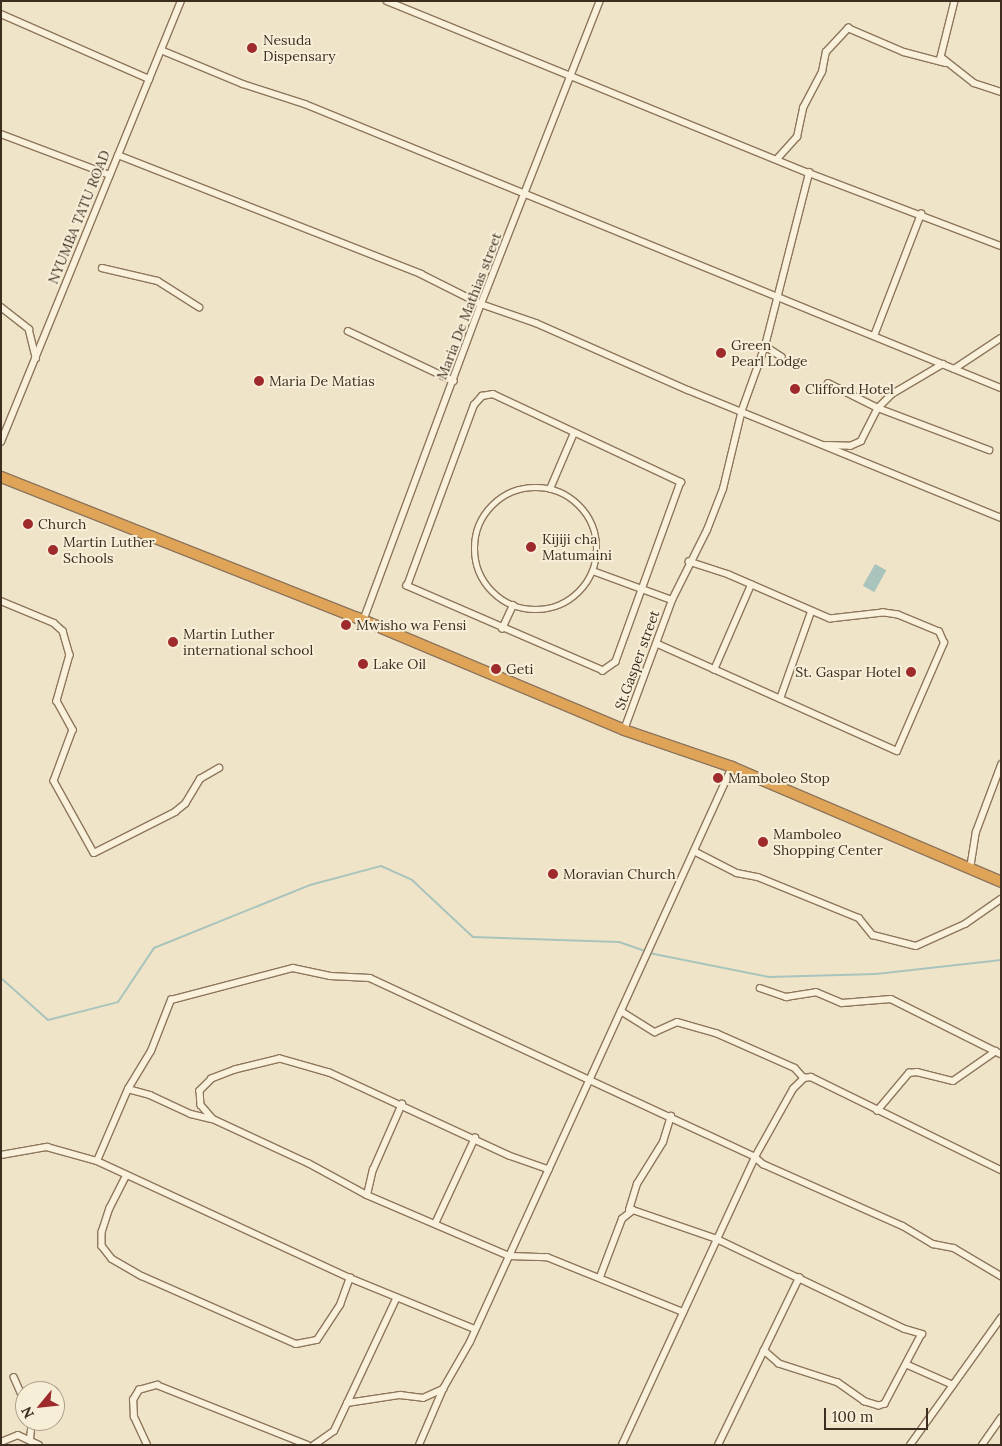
<!DOCTYPE html>
<style>
body{margin:0}
#map{position:relative;width:1002px;height:1446px;overflow:hidden;background:#f0e4c8;font-family:Lora,serif}
div>[style]{position:absolute}
.water>*{inset:0;background:#a9c4bc;transform-origin:0 0}
.stream>*{height:2px;margin:-1px;padding:0 1px;transform-origin:1px;border-radius:1px;background:#a9c4bc}
.roads{filter:drop-shadow(1px 0 #8d765c) drop-shadow(-1px 0 #8d765c) drop-shadow(0 1px #8d765c) drop-shadow(0 -1px #8d765c)}
.street>*{height:5.5px;margin:-2.75px;padding:0 2.75px;transform-origin:2.75px;border-radius:2.75px;background:#faf1dc}
.street>.ring{margin:-2.75px;padding:0;box-sizing:content-box;background:none;border:5.5px solid #faf1dc;border-radius:50%}
.highway>*{height:10px;margin:-5px;padding:0 5px;transform-origin:5px;border-radius:5px;background:#e0a458}
.dots>*{width:14px;height:14px;translate:-50% -50%;box-sizing:border-box;border:2px solid #f7eed8;border-radius:50%}
span{translate:-50% -50%;white-space:nowrap;text-align:center;line-height:1.15;-webkit-text-stroke:4px #f7eed8;paint-order:stroke}
.poi-label{font-size:14px;color:#3d2e20}
.left{translate:0 -50%;text-align:left}
.right{translate:-100% -50%;text-align:right}
.street-label{font-size:14px;color:#3d2e20}
.frame{position:absolute;inset:0;border:2px solid #3d2e20;pointer-events:none}
.north{position:absolute;left:15px;top:1381px;width:50px;height:50px;box-sizing:border-box;background:#f7eed8;border:1px solid #ada18e;border-radius:50%;rotate:242deg;font-size:14px;font-weight:700;line-height:20px;text-align:center;color:#3d2e20}
.north::after{content:'';display:block;margin:auto;width:18px;height:22px;background:#9e2a2b;clip-path:polygon(50% 0,100% 100%,50% 72%,0 100%)}
.scale{position:absolute;left:824px;top:1408px;width:104px;height:22px;box-sizing:border-box;border:2px solid #3d2e20;border-top:0;padding-left:6px;font-size:15px;line-height:18px;white-space:nowrap;color:#3d2e20;-webkit-text-stroke:4px #f7eed8;paint-order:stroke}
</style>
<div id="map">
<div class="water">
<i style="left:875px;top:564px;width:13px;height:25px;rotate:29deg"></i>
</div>
<div class="stream">
<i style="left:1px;top:978px;width:63px;rotate:41.8deg"></i>
<i style="left:48px;top:1020px;width:72px;rotate:-14.4deg"></i>
<i style="left:118px;top:1002px;width:65px;rotate:-56.3deg"></i>
<i style="left:154px;top:948px;width:168px;rotate:-22deg"></i>
<i style="left:310px;top:885px;width:73px;rotate:-15deg"></i>
<i style="left:381px;top:866px;width:34px;rotate:24deg"></i>
<i style="left:412px;top:880px;width:83px;rotate:43.1deg"></i>
<i style="left:473px;top:937px;width:146px;rotate:2deg"></i>
<i style="left:619px;top:942px;width:37px;rotate:19deg"></i>
<i style="left:654px;top:954px;width:117px;rotate:11.3deg"></i>
<i style="left:769px;top:977px;width:107px;rotate:-1.6deg"></i>
<i style="left:876px;top:974px;width:126px;rotate:-6.4deg"></i>
</div>
<div class="roads">
<div class="street">
<i style="left:387px;top:1px;width:456px;rotate:22.2deg"></i>
<i style="left:809px;top:173px;width:205px;rotate:20.8deg"></i>
<i style="left:955px;top:1px;width:58px;rotate:104deg"></i>
<i style="left:941px;top:57px;width:42px;rotate:38.2deg"></i>
<i style="left:974px;top:83px;width:28px;rotate:18deg"></i>
<i style="left:1px;top:14px;width:162px;rotate:23.7deg"></i>
<i style="left:161px;top:50px;width:89px;rotate:22.5deg"></i>
<i style="left:243px;top:84px;width:65px;rotate:17.9deg"></i>
<i style="left:305px;top:104px;width:752px;rotate:22.2deg"></i>
<i style="left:1px;top:134px;width:116px;rotate:20.6deg"></i>
<i style="left:118px;top:155px;width:326px;rotate:21.4deg"></i>
<i style="left:421px;top:274px;width:67px;rotate:26.6deg"></i>
<i style="left:481px;top:304px;width:58px;rotate:19.1deg"></i>
<i style="left:536px;top:323px;width:166px;rotate:23.8deg"></i>
<i style="left:688px;top:390px;width:338px;rotate:22.2deg"></i>
<i style="left:777px;top:159px;width:30px;rotate:-48deg"></i>
<i style="left:797px;top:137px;width:30px;rotate:-78deg"></i>
<i style="left:803px;top:108px;width:41px;rotate:-62.2deg"></i>
<i style="left:822px;top:72px;width:20px;rotate:-79deg"></i>
<i style="left:826px;top:52px;width:33px;rotate:-47deg"></i>
<i style="left:848px;top:28px;width:61px;rotate:23.2deg"></i>
<i style="left:904px;top:52px;width:43px;rotate:14.7deg"></i>
<i style="left:102px;top:268px;width:57px;rotate:13.1deg"></i>
<i style="left:158px;top:281px;width:49px;rotate:32.4deg"></i>
<i style="left:1px;top:307px;width:36px;rotate:38deg"></i>
<i style="left:29px;top:329px;width:30px;rotate:76deg"></i>
<i style="left:348px;top:331px;width:117px;rotate:25.3deg"></i>
<i style="left:874px;top:336px;width:131px;rotate:-68.9deg"></i>
<i style="left:765px;top:346px;width:20px;rotate:33deg"></i>
<i style="left:954px;top:369px;width:56px;rotate:-33.4deg"></i>
<i style="left:828px;top:383px;width:56px;rotate:26.6deg"></i>
<i style="left:878px;top:408px;width:119px;rotate:20.7deg"></i>
<i style="left:493px;top:394px;width:208px;rotate:25.1deg"></i>
<i style="left:681px;top:482px;width:191px;rotate:109.9deg"></i>
<i style="left:616px;top:662px;width:16px;rotate:145deg"></i>
<i style="left:603px;top:671px;width:214px;rotate:-156.6deg"></i>
<i style="left:407px;top:586px;width:193px;rotate:-69.7deg"></i>
<i style="left:474px;top:405px;width:12px;rotate:-48deg"></i>
<i style="left:482px;top:396px;width:11px;rotate:-10deg"></i>
<i style="left:1px;top:442px;width:476px;rotate:-67.8deg"></i>
<i style="left:826px;top:445px;width:24px;rotate:2deg"></i>
<i style="left:850px;top:446px;width:12px;rotate:-24deg"></i>
<i style="left:861px;top:441px;width:37px;rotate:-63deg"></i>
<i style="left:878px;top:408px;width:20px;rotate:-45deg"></i>
<i style="left:892px;top:394px;width:59px;rotate:-30.5deg"></i>
<i class="ring" style="left:475px;top:488px;width:116.5px;height:116.5px"></i>
<i style="left:550px;top:489px;width:61px;rotate:-66.8deg"></i>
<i style="left:593px;top:571px;width:84px;rotate:20.2deg"></i>
<i style="left:1px;top:601px;width:57px;rotate:22.5deg"></i>
<i style="left:54px;top:623px;width:12px;rotate:42deg"></i>
<i style="left:63px;top:631px;width:25px;rotate:74deg"></i>
<i style="left:70px;top:655px;width:48px;rotate:105.8deg"></i>
<i style="left:57px;top:701px;width:33px;rotate:61deg"></i>
<i style="left:73px;top:730px;width:54px;rotate:110.4deg"></i>
<i style="left:54px;top:781px;width:82px;rotate:60.9deg"></i>
<i style="left:94px;top:853px;width:91px;rotate:-26.8deg"></i>
<i style="left:175px;top:812px;width:13px;rotate:-39deg"></i>
<i style="left:185px;top:804px;width:29px;rotate:-59deg"></i>
<i style="left:200px;top:779px;width:22px;rotate:-30deg"></i>
<i style="left:363px;top:621px;width:338px;rotate:-69.6deg"></i>
<i style="left:481px;top:304px;width:326px;rotate:-68.6deg"></i>
<i style="left:502px;top:629px;width:26px;rotate:-65deg"></i>
<i style="left:658px;top:644px;width:262px;rotate:24.1deg"></i>
<i style="left:897px;top:751px;width:118px;rotate:-66.5deg"></i>
<i style="left:944px;top:643px;width:12px;rotate:-114deg"></i>
<i style="left:939px;top:632px;width:44px;rotate:-157.5deg"></i>
<i style="left:898px;top:615px;width:15px;rotate:-172deg"></i>
<i style="left:883px;top:613px;width:53px;rotate:173.5deg"></i>
<i style="left:830px;top:619px;width:110px;rotate:-156.5deg"></i>
<i style="left:729px;top:575px;width:42px;rotate:-162deg"></i>
<i style="left:714px;top:670px;width:93px;rotate:-66.5deg"></i>
<i style="left:780px;top:699px;width:92px;rotate:-70.4deg"></i>
<i style="left:624px;top:730px;width:139px;rotate:-69.7deg"></i>
<i style="left:672px;top:600px;width:78px;rotate:-63.4deg"></i>
<i style="left:707px;top:530px;width:44px;rotate:-68.7deg"></i>
<i style="left:723px;top:489px;width:81px;rotate:-76.5deg"></i>
<i style="left:742px;top:410px;width:68px;rotate:-70.2deg"></i>
<i style="left:765px;top:346px;width:179px;rotate:-75.7deg"></i>
<i style="left:694px;top:851px;width:48px;rotate:27.1deg"></i>
<i style="left:737px;top:873px;width:21px;rotate:11deg"></i>
<i style="left:758px;top:877px;width:109px;rotate:22.1deg"></i>
<i style="left:859px;top:918px;width:22px;rotate:51deg"></i>
<i style="left:873px;top:935px;width:44px;rotate:14.3deg"></i>
<i style="left:916px;top:946px;width:54px;rotate:-24.2deg"></i>
<i style="left:965px;top:924px;width:44px;rotate:-34.8deg"></i>
<i style="left:970px;top:869px;width:37px;rotate:-81deg"></i>
<i style="left:976px;top:832px;width:72px;rotate:-69.5deg"></i>
<i style="left:760px;top:988px;width:28px;rotate:19deg"></i>
<i style="left:786px;top:997px;width:30px;rotate:-9deg"></i>
<i style="left:816px;top:992px;width:28px;rotate:23deg"></i>
<i style="left:842px;top:1003px;width:49px;rotate:-4.7deg"></i>
<i style="left:891px;top:999px;width:123px;rotate:26.6deg"></i>
<i style="left:621px;top:1011px;width:40px;rotate:32deg"></i>
<i style="left:655px;top:1032px;width:24px;rotate:-24deg"></i>
<i style="left:677px;top:1022px;width:41px;rotate:15.8deg"></i>
<i style="left:716px;top:1033px;width:86px;rotate:23.9deg"></i>
<i style="left:795px;top:1068px;width:13px;rotate:48deg"></i>
<i style="left:128px;top:1089px;width:23px;rotate:15deg"></i>
<i style="left:150px;top:1095px;width:45px;rotate:24.9deg"></i>
<i style="left:191px;top:1114px;width:21px;rotate:14deg"></i>
<i style="left:877px;top:1111px;width:50px;rotate:-49.9deg"></i>
<i style="left:909px;top:1073px;width:8px;rotate:-7deg"></i>
<i style="left:917px;top:1072px;width:37px;rotate:14deg"></i>
<i style="left:953px;top:1081px;width:52px;rotate:-34.9deg"></i>
<i style="left:1px;top:1155px;width:47px;rotate:-9.9deg"></i>
<i style="left:47px;top:1147px;width:52px;rotate:15.6deg"></i>
<i style="left:97px;top:1161px;width:279px;rotate:24.8deg"></i>
<i style="left:350px;top:1278px;width:135px;rotate:22.2deg"></i>
<i style="left:97px;top:1161px;width:78px;rotate:-66.7deg"></i>
<i style="left:128px;top:1089px;width:44px;rotate:-58.8deg"></i>
<i style="left:151px;top:1051px;width:55px;rotate:-68.6deg"></i>
<i style="left:171px;top:1000px;width:126px;rotate:-14.7deg"></i>
<i style="left:293px;top:968px;width:38px;rotate:12deg"></i>
<i style="left:330px;top:976px;width:40px;rotate:2.9deg"></i>
<i style="left:370px;top:978px;width:425px;rotate:24.9deg"></i>
<i style="left:755px;top:1157px;width:78px;rotate:-60.8deg"></i>
<i style="left:793px;top:1089px;width:16px;rotate:-45deg"></i>
<i style="left:804px;top:1078px;width:7px;rotate:-8deg"></i>
<i style="left:811px;top:1077px;width:212px;rotate:26.1deg"></i>
<i style="left:549px;top:1170px;width:42px;rotate:-160.7deg"></i>
<i style="left:509px;top:1156px;width:198px;rotate:-155.2deg"></i>
<i style="left:329px;top:1073px;width:51px;rotate:-164.1deg"></i>
<i style="left:280px;top:1059px;width:46px;rotate:166.3deg"></i>
<i style="left:235px;top:1070px;width:25px;rotate:159deg"></i>
<i style="left:212px;top:1079px;width:17px;rotate:135deg"></i>
<i style="left:200px;top:1091px;width:14px;rotate:86deg"></i>
<i style="left:201px;top:1105px;width:18px;rotate:49deg"></i>
<i style="left:213px;top:1119px;width:105px;rotate:24.9deg"></i>
<i style="left:308px;top:1163px;width:67px;rotate:28.5deg"></i>
<i style="left:367px;top:1195px;width:155px;rotate:23.2deg"></i>
<i style="left:509px;top:1256px;width:38px;rotate:2deg"></i>
<i style="left:547px;top:1257px;width:147px;rotate:22deg"></i>
<i style="left:127px;top:1175px;width:37px;rotate:117deg"></i>
<i style="left:110px;top:1208px;width:25px;rotate:108deg"></i>
<i style="left:102px;top:1232px;width:14px;rotate:90deg"></i>
<i style="left:102px;top:1246px;width:16px;rotate:52deg"></i>
<i style="left:112px;top:1259px;width:34px;rotate:30deg"></i>
<i style="left:142px;top:1276px;width:168px;rotate:23.8deg"></i>
<i style="left:296px;top:1344px;width:21px;rotate:-11deg"></i>
<i style="left:317px;top:1340px;width:42px;rotate:-56.7deg"></i>
<i style="left:340px;top:1305px;width:29px;rotate:-70deg"></i>
<i style="left:367px;top:1195px;width:26px;rotate:-77deg"></i>
<i style="left:373px;top:1170px;width:72px;rotate:-66.3deg"></i>
<i style="left:629px;top:1210px;width:27px;rotate:-73deg"></i>
<i style="left:637px;top:1184px;width:49px;rotate:-58.2deg"></i>
<i style="left:663px;top:1142px;width:27px;rotate:-73deg"></i>
<i style="left:435px;top:1224px;width:95px;rotate:-65.1deg"></i>
<i style="left:600px;top:1277px;width:62px;rotate:-69.2deg"></i>
<i style="left:622px;top:1219px;width:14px;rotate:-39deg"></i>
<i style="left:633px;top:1210px;width:89px;rotate:19deg"></i>
<i style="left:717px;top:1239px;width:208px;rotate:25.6deg"></i>
<i style="left:905px;top:1329px;width:18px;rotate:16deg"></i>
<i style="left:922px;top:1334px;width:79px;rotate:117.9deg"></i>
<i style="left:885px;top:1404px;width:6px;rotate:162deg"></i>
<i style="left:879px;top:1406px;width:15px;rotate:-164deg"></i>
<i style="left:865px;top:1402px;width:33px;rotate:-145deg"></i>
<i style="left:838px;top:1383px;width:62px;rotate:-162.1deg"></i>
<i style="left:779px;top:1364px;width:20px;rotate:-139deg"></i>
<i style="left:908px;top:1365px;width:49px;rotate:24deg"></i>
<i style="left:14px;top:1377px;width:27px;rotate:66deg"></i>
<i style="left:347px;top:1403px;width:54px;rotate:-8.6deg"></i>
<i style="left:400px;top:1395px;width:23px;rotate:7deg"></i>
<i style="left:423px;top:1398px;width:22px;rotate:-24deg"></i>
<i style="left:30px;top:1439px;width:18px;rotate:-84deg"></i>
<i style="left:1px;top:1442px;width:18px;rotate:-22deg"></i>
<i style="left:18px;top:1435px;width:23px;rotate:25deg"></i>
<i style="left:147px;top:1445px;width:31px;rotate:-115deg"></i>
<i style="left:134px;top:1417px;width:17px;rotate:-93deg"></i>
<i style="left:133px;top:1400px;width:12px;rotate:-59deg"></i>
<i style="left:139px;top:1390px;width:19px;rotate:-16deg"></i>
<i style="left:157px;top:1385px;width:162px;rotate:21.7deg"></i>
<i style="left:314px;top:1445px;width:24px;rotate:-35deg"></i>
<i style="left:334px;top:1431px;width:146px;rotate:-64.8deg"></i>
<i style="left:419px;top:1445px;width:61px;rotate:-66.8deg"></i>
<i style="left:443px;top:1389px;width:54px;rotate:-60.1deg"></i>
<i style="left:470px;top:1342px;width:632px;rotate:-65.5deg"></i>
<i style="left:622px;top:1445px;width:317px;rotate:-65.2deg"></i>
<i style="left:755px;top:1157px;width:11px;rotate:41deg"></i>
<i style="left:763px;top:1164px;width:153px;rotate:23.9deg"></i>
<i style="left:903px;top:1226px;width:35px;rotate:31deg"></i>
<i style="left:933px;top:1244px;width:21px;rotate:11deg"></i>
<i style="left:954px;top:1248px;width:55px;rotate:30.8deg"></i>
<i style="left:718px;top:1445px;width:186px;rotate:-64.1deg"></i>
<i style="left:910px;top:1445px;width:156px;rotate:-54.4deg"></i>
<i style="left:982px;top:1445px;width:33px;rotate:-55deg"></i>
</div>
<div class="highway">
<i style="left:1px;top:477px;width:384px;rotate:21.6deg"></i>
<i style="left:358px;top:618px;width:289px;rotate:22.8deg"></i>
<i style="left:624px;top:730px;width:114px;rotate:18.9deg"></i>
<i style="left:732px;top:767px;width:293px;rotate:23.1deg"></i>
</div>
</div>
<div class="dots">
<i style="left:252px;top:48px;background:#9e2a2b"></i>
<i style="left:721px;top:353px;background:#9e2a2b"></i>
<i style="left:259px;top:381px;background:#9e2a2b"></i>
<i style="left:795px;top:389px;background:#9e2a2b"></i>
<i style="left:28px;top:524px;background:#9e2a2b"></i>
<i style="left:531px;top:547px;background:#9e2a2b"></i>
<i style="left:53px;top:550px;background:#9e2a2b"></i>
<i style="left:346px;top:625px;background:#9e2a2b"></i>
<i style="left:173px;top:642px;background:#9e2a2b"></i>
<i style="left:363px;top:664px;background:#9e2a2b"></i>
<i style="left:496px;top:669px;background:#9e2a2b"></i>
<i style="left:911px;top:672px;background:#9e2a2b"></i>
<i style="left:718px;top:778px;background:#9e2a2b"></i>
<i style="left:763px;top:842px;background:#9e2a2b"></i>
<i style="left:553px;top:874px;background:#9e2a2b"></i>
</div>
<div class="poi-label">
<span class="left" style="left:263px;top:48px">Nesuda<br>Dispensary</span>
<span class="left" style="left:731px;top:353px">Green<br>Pearl Lodge</span>
<span class="left" style="left:269px;top:381px">Maria De Matias</span>
<span class="left" style="left:805px;top:389px">Clifford Hotel</span>
<span class="left" style="left:38px;top:524px">Church</span>
<span class="left" style="left:542px;top:547px">Kijiji cha<br>Matumaini</span>
<span class="left" style="left:63px;top:550px">Martin Luther<br>Schools</span>
<span class="left" style="left:356px;top:625px">Mwisho wa Fensi</span>
<span class="left" style="left:183px;top:642px">Martin Luther<br>international school</span>
<span class="left" style="left:373px;top:664px">Lake Oil</span>
<span class="left" style="left:506px;top:669px">Geti</span>
<span class="right" style="left:901px;top:672px">St. Gaspar Hotel</span>
<span class="left" style="left:728px;top:778px">Mamboleo Stop</span>
<span class="left" style="left:773px;top:842px">Mamboleo<br>Shopping Center</span>
<span class="left" style="left:563px;top:874px">Moravian Church</span>
</div>
<div class="street-label">
<span style="left:79px;top:217px;rotate:-68deg">NYUMBA TATU ROAD</span>
<span style="left:469px;top:306px;rotate:-69deg">Maria De Mathias street</span>
<span style="left:637px;top:660px;rotate:-70deg">St.Gasper street</span>
</div>
<div class="frame"></div>
<div class="north">N</div>
<div class="scale">100 m</div>
</div>
